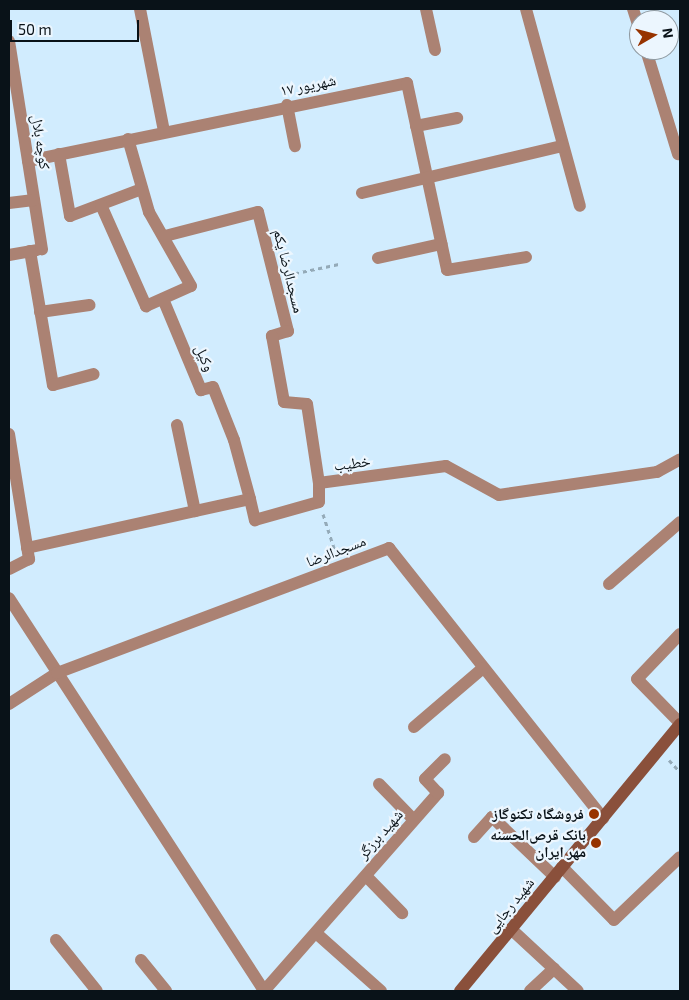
<!DOCTYPE html>
<meta charset="utf-8">
<style>
body{margin:0}
#map{position:relative;width:689px;height:1000px;overflow:hidden;background:#d1ecfe;font-family:"Exo 2","Noto Naskh Arabic",sans-serif}
div>[style]{position:absolute}
.path>*{height:3px;margin-top:-1.5px;transform-origin:0;background:repeating-linear-gradient(90deg,#94aab8 0 4px,transparent 0 8px)}
.pedestrian>*{height:12px;margin:-6px;padding:0 6px;transform-origin:6px;border-radius:6px;background:#ab8273}
.minor>*{height:12px;margin:-6px;padding:0 6px;transform-origin:6px;border-radius:6px;background:#ab8273}
.secondary>*{height:12px;margin:-6px;padding:0 6px;transform-origin:6px;border-radius:6px;background:#8a503b}
.dots>*{width:14px;height:14px;translate:-50% -50%;box-sizing:border-box;border:2px solid #ecf6fe;border-radius:50%}
span{translate:-50% -50%;white-space:nowrap;text-align:center;line-height:1.15;-webkit-text-stroke:4.5px #ecf6fe;paint-order:stroke}
.street-label{font-size:15px;color:#091218}
.poi-label{font-size:15px;color:#091218;font-weight:700}
.right{translate:-100% -50%;text-align:right}
.frame{position:absolute;inset:0;border:10px solid #091218;pointer-events:none}
.north{position:absolute;left:629px;top:10px;width:50px;height:50px;box-sizing:border-box;background:#ecf6fe;border:1px solid #919ba2;border-radius:50%;rotate:82deg;font-size:14px;font-weight:700;line-height:20px;text-align:center;color:#091218}
.north::after{content:'';display:block;margin:auto;width:18px;height:22px;background:#973300;clip-path:polygon(50% 0,100% 100%,50% 72%,0 100%)}
.scale{position:absolute;left:10px;top:20px;width:129px;height:22px;box-sizing:border-box;border:2px solid #091218;border-top:0;padding-left:6px;font-size:15px;line-height:18px;white-space:nowrap;color:#091218;-webkit-text-stroke:4px #ecf6fe;paint-order:stroke}
</style>
<div id="map">
<div class="path">
<i style="left:287px;top:275px;width:53px;rotate:-11.9deg"></i>
<i style="left:323px;top:514px;width:42px;rotate:72deg"></i>
<i style="left:669px;top:760px;width:16px;rotate:47deg"></i>
</div>
<div class="pedestrian">
<i style="left:30px;top:251px;width:136px;rotate:80.3deg"></i>
<i style="left:53px;top:385px;width:42px;rotate:-15deg"></i>
<i style="left:9px;top:255px;width:28px;rotate:-10deg"></i>
<i style="left:40px;top:312px;width:50px;rotate:-8deg"></i>
<i style="left:9px;top:434px;width:127px;rotate:80.9deg"></i>
<i style="left:29px;top:559px;width:22px;rotate:153deg"></i>
<i style="left:9px;top:598px;width:468px;rotate:57deg"></i>
<i style="left:9px;top:704px;width:57px;rotate:-32.9deg"></i>
</div>
<div class="minor">
<i style="left:140px;top:9px;width:124px;rotate:78.9deg"></i>
<i style="left:426px;top:9px;width:42px;rotate:77.6deg"></i>
<i style="left:526px;top:9px;width:204px;rotate:74.7deg"></i>
<i style="left:633px;top:9px;width:20px;rotate:72deg"></i>
<i style="left:9px;top:41px;width:211px;rotate:81deg"></i>
<i style="left:646px;top:50px;width:109px;rotate:72.9deg"></i>
<i style="left:287px;top:105px;width:42px;rotate:79deg"></i>
<i style="left:416px;top:126px;width:42px;rotate:-11deg"></i>
<i style="left:59px;top:154px;width:63px;rotate:79.9deg"></i>
<i style="left:70px;top:216px;width:77px;rotate:-20.6deg"></i>
<i style="left:28px;top:161px;width:387px;rotate:-11.6deg"></i>
<i style="left:407px;top:83px;width:191px;rotate:77.9deg"></i>
<i style="left:447px;top:270px;width:80px;rotate:-9.3deg"></i>
<i style="left:362px;top:193px;width:206px;rotate:-13.2deg"></i>
<i style="left:9px;top:203px;width:25px;rotate:-7deg"></i>
<i style="left:101px;top:205px;width:111px;rotate:66deg"></i>
<i style="left:146px;top:306px;width:49px;rotate:-24deg"></i>
<i style="left:191px;top:286px;width:85px;rotate:-119.6deg"></i>
<i style="left:149px;top:212px;width:76px;rotate:-106deg"></i>
<i style="left:165px;top:236px;width:96px;rotate:-14.5deg"></i>
<i style="left:258px;top:212px;width:123px;rotate:75.9deg"></i>
<i style="left:288px;top:331px;width:17px;rotate:163deg"></i>
<i style="left:272px;top:336px;width:67px;rotate:79.7deg"></i>
<i style="left:284px;top:402px;width:23px;rotate:5deg"></i>
<i style="left:307px;top:404px;width:80px;rotate:81.4deg"></i>
<i style="left:378px;top:258px;width:65px;rotate:-12.5deg"></i>
<i style="left:163px;top:299px;width:99px;rotate:67.3deg"></i>
<i style="left:201px;top:390px;width:12px;rotate:-14deg"></i>
<i style="left:213px;top:387px;width:57px;rotate:68.4deg"></i>
<i style="left:234px;top:440px;width:61px;rotate:74.8deg"></i>
<i style="left:177px;top:425px;width:88px;rotate:78.2deg"></i>
<i style="left:27px;top:548px;width:228px;rotate:-12.4deg"></i>
<i style="left:250px;top:499px;width:22px;rotate:77deg"></i>
<i style="left:255px;top:520px;width:66px;rotate:-15.7deg"></i>
<i style="left:319px;top:502px;width:19px;rotate:-90deg"></i>
<i style="left:319px;top:483px;width:128px;rotate:-7.6deg"></i>
<i style="left:446px;top:466px;width:60px;rotate:28.7deg"></i>
<i style="left:499px;top:495px;width:160px;rotate:-8.3deg"></i>
<i style="left:657px;top:472px;width:26px;rotate:-29deg"></i>
<i style="left:609px;top:584px;width:94px;rotate:-41.1deg"></i>
<i style="left:680px;top:634px;width:62px;rotate:133.7deg"></i>
<i style="left:637px;top:679px;width:62px;rotate:45.7deg"></i>
<i style="left:57px;top:673px;width:355px;rotate:-20.6deg"></i>
<i style="left:389px;top:548px;width:345px;rotate:51.6deg"></i>
<i style="left:414px;top:727px;width:91px;rotate:-40.5deg"></i>
<i style="left:379px;top:784px;width:50px;rotate:45.8deg"></i>
<i style="left:474px;top:837px;width:27px;rotate:-48deg"></i>
<i style="left:492px;top:817px;width:87px;rotate:43.6deg"></i>
<i style="left:562px;top:867px;width:74px;rotate:45.5deg"></i>
<i style="left:614px;top:920px;width:91px;rotate:-43.7deg"></i>
<i style="left:366px;top:876px;width:52px;rotate:45.8deg"></i>
<i style="left:511px;top:929px;width:91px;rotate:42.8deg"></i>
<i style="left:316px;top:933px;width:87px;rotate:41.7deg"></i>
<i style="left:56px;top:940px;width:65px;rotate:51.2deg"></i>
<i style="left:141px;top:960px;width:40px;rotate:51deg"></i>
<i style="left:264px;top:991px;width:264px;rotate:-48.7deg"></i>
<i style="left:438px;top:793px;width:19px;rotate:-133deg"></i>
<i style="left:425px;top:779px;width:28px;rotate:-45deg"></i>
<i style="left:530px;top:991px;width:33px;rotate:-43deg"></i>
</div>
<div class="secondary">
<i style="left:460px;top:991px;width:346px;rotate:-50.5deg"></i>
</div>
<div class="dots">
<i style="left:594px;top:814px;background:#973300"></i>
<i style="left:596px;top:843px;background:#973300"></i>
</div>
<div class="street-label">
<span style="left:308px;top:85px;rotate:-11deg">۱۷ شهریور</span>
<span style="left:41px;top:142px;rotate:81deg">کوچه بلال</span>
<span style="left:289px;top:271px;rotate:76deg">مسجدالرضا یکم</span>
<span style="left:205px;top:358px;rotate:67deg">وکیل</span>
<span style="left:352px;top:463px;rotate:-8deg">خطیب</span>
<span style="left:336px;top:551px;rotate:-21deg">مسجدالرضا</span>
<span style="left:380px;top:834px;rotate:-49deg">شهید برزگر</span>
<span style="left:510px;top:905px;rotate:-51deg">شهید رجایی</span>
</div>
<div class="poi-label">
<span class="right" style="left:584px;top:814px">فروشگاه تکنوگاز</span>
<span class="right" style="left:586px;top:843px">بانک قرص‌الحسنه<br>مهر ایران</span>
</div>
<div class="frame"></div>
<div class="north">N</div>
<div class="scale">50 m</div>
</div>
